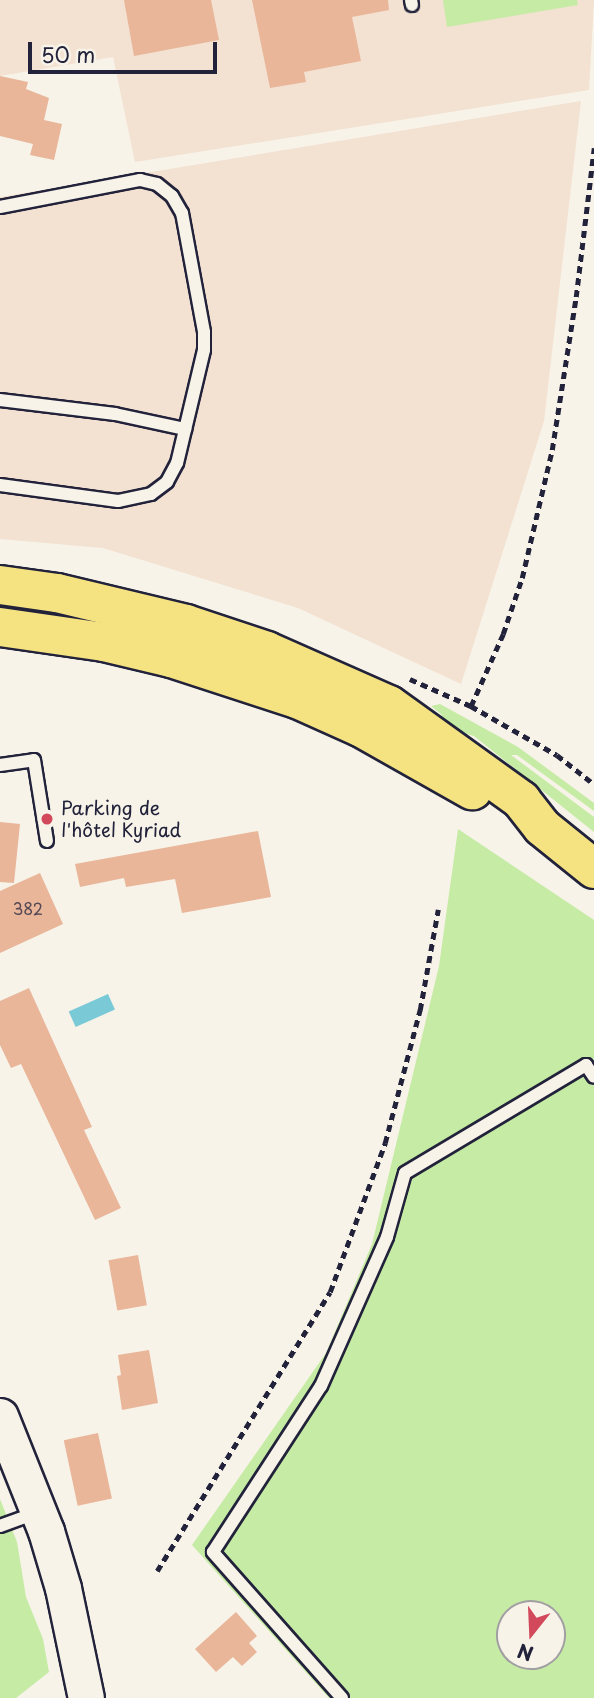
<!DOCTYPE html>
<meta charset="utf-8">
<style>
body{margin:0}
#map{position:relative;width:594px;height:1698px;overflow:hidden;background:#f7f3e8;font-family:"Playpen Sans",sans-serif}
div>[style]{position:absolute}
.built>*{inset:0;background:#f3e1d1}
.green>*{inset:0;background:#c6eba5}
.water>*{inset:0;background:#7ac9d7;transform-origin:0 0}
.building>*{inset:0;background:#e9b69a;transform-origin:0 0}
.path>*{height:4.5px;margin-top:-2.25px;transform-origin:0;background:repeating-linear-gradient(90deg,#22223b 0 7px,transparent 0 12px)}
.roads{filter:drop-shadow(2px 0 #22223b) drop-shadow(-2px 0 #22223b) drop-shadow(0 2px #22223b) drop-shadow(0 -2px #22223b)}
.lane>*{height:12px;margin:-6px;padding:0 6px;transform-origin:6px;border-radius:6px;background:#f7f3e8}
.secondary>*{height:35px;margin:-17.5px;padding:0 17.5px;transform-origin:17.5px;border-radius:17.5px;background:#f7f3e8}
.primary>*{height:38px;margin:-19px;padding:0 19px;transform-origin:19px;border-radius:19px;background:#f5e382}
.dots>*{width:19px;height:19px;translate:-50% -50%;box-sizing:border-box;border:4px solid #f7f3e8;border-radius:50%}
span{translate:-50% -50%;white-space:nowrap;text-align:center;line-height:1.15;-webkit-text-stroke:5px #f7f3e8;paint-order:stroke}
.number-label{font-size:16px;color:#544753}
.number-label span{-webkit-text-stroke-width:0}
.poi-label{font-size:19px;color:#22223b}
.left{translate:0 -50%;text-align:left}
.north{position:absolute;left:496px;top:1600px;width:70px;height:70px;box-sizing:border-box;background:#f7f3e8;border:2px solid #a29fa3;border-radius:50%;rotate:198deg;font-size:19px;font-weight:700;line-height:28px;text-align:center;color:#22223b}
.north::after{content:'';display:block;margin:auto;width:24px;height:32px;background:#d1495b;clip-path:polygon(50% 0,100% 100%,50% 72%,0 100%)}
.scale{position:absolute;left:28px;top:42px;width:189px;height:32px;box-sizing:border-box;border:4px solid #22223b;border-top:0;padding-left:9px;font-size:21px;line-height:24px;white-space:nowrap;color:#22223b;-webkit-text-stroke:5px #f7f3e8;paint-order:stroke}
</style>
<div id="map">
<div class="built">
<i style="clip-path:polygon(0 0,594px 0,589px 90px,135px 162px,113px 57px,0 76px)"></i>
<i style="clip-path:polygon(581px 101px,544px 421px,461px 684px,298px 608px,103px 548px,0 539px,0 197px)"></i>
</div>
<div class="green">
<i style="clip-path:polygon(443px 0,577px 0,578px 5px,447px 27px)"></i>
<i style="clip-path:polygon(440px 704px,518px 747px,594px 803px,594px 811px,517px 755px,511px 755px,594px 817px,594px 832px,474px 736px,452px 730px,438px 722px,442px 715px,431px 706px)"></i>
<i style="clip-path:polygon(evenodd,458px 829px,594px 920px,594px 1698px,329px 1698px,192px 1545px,326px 1353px,372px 1244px,439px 966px,458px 829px,510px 1614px,552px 1614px,552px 1656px,510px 1656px,510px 1614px)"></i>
<i style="clip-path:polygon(0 1499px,17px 1542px,26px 1597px,43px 1639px,49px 1672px,16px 1698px,0 1698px)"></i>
</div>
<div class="water">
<i style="left:108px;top:994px;width:17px;height:43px;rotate:66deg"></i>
</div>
<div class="building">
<i style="clip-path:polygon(124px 0,211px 0,219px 40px,134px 56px)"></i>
<i style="clip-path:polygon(252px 0,388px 0,389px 10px,352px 17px,361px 61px,304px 72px,306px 82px,270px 88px)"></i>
<i style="clip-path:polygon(0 76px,28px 82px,26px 89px,49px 98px,44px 120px,62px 124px,54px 160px,30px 155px,33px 144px,0 136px)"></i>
<i style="clip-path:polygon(0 822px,20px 824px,14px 883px,0 882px)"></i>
<i style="clip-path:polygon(258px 831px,271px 897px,182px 913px,175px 879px,126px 887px,124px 878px,80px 887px,75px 864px)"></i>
<i style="clip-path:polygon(40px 873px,63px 924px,0 953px,0 891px)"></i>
<i style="clip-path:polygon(29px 988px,92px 1127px,84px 1130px,121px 1208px,95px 1220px,21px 1064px,11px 1068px,0 1045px,0 1001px)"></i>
<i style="left:138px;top:1255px;width:51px;height:30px;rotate:80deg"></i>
<i style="clip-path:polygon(149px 1350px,158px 1403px,122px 1410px,117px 1376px,121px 1375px,118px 1355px)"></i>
<i style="left:98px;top:1433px;width:67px;height:35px;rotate:78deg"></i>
<i style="clip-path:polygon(236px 1612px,257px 1636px,249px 1643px,257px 1652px,242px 1666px,233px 1657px,216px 1672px,195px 1649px)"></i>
</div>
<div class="path">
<i style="left:410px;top:679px;width:67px;rotate:23.9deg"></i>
<i style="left:471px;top:706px;width:99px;rotate:29.7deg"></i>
<i style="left:557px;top:755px;width:47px;rotate:38.1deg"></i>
<i style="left:471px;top:706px;width:79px;rotate:-66deg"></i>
<i style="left:503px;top:634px;width:59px;rotate:-71.3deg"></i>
<i style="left:522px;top:578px;width:131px;rotate:-76.8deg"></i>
<i style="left:552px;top:450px;width:155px;rotate:-81.1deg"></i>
<i style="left:576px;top:297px;width:150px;rotate:-83.1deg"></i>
<i style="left:157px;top:1571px;width:328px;rotate:-58.2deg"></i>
<i style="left:330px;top:1292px;width:159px;rotate:-69.7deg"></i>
<i style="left:385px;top:1143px;width:138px;rotate:-75.3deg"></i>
<i style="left:420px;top:1010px;width:102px;rotate:-79.8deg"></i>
</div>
<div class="roads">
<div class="lane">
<i style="left:411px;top:0;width:5px;rotate:79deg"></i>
<i style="left:0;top:207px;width:143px;rotate:-10.9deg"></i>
<i style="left:140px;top:180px;width:17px;rotate:13deg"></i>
<i style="left:157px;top:184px;width:19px;rotate:39deg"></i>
<i style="left:172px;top:196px;width:20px;rotate:60deg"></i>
<i style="left:182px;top:213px;width:121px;rotate:79.5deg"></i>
<i style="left:204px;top:332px;width:18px;rotate:90deg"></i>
<i style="left:204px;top:350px;width:116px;rotate:103.4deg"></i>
<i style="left:177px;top:463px;width:21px;rotate:118deg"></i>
<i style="left:167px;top:482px;width:20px;rotate:143deg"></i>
<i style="left:151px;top:494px;width:34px;rotate:168deg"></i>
<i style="left:118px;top:501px;width:119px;rotate:-172.3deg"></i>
<i style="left:0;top:400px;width:116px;rotate:6.9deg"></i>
<i style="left:115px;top:414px;width:72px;rotate:12.1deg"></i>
<i style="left:0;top:765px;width:34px;rotate:-8deg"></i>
<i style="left:34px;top:760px;width:82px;rotate:80.9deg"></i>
<i style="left:0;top:1526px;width:37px;rotate:-20deg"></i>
<i style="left:342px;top:1698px;width:195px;rotate:-131.5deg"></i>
<i style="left:213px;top:1552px;width:198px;rotate:-57deg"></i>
<i style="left:321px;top:1386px;width:163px;rotate:-66.1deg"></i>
<i style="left:387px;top:1237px;width:66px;rotate:-74.3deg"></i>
<i style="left:405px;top:1173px;width:211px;rotate:-30.8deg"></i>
<i style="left:586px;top:1065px;width:14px;rotate:56deg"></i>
</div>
<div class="secondary">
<i style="left:0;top:1416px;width:124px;rotate:68.2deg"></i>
<i style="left:46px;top:1531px;width:59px;rotate:73.4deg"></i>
<i style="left:63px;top:1588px;width:112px;rotate:78.2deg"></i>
</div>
<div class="primary">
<i style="left:0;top:585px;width:58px;rotate:8deg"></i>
<i style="left:57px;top:593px;width:133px;rotate:13.5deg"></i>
<i style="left:186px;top:624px;width:85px;rotate:18.4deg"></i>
<i style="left:267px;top:651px;width:133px;rotate:23.9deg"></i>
<i style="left:389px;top:705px;width:163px;rotate:35.7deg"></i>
<i style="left:521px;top:800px;width:34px;rotate:52deg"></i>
<i style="left:542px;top:827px;width:67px;rotate:38.9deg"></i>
<i style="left:0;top:627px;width:105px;rotate:8.2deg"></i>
<i style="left:104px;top:642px;width:69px;rotate:13.4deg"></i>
<i style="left:171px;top:658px;width:133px;rotate:18deg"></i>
<i style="left:297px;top:699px;width:69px;rotate:24deg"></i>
<i style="left:360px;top:727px;width:129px;rotate:29.4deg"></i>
</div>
</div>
<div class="dots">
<i style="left:47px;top:819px;background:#d1495b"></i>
</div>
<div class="number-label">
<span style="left:28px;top:908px">382</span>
</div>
<div class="poi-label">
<span class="left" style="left:61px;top:819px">Parking de<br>l'hôtel Kyriad</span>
</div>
<div class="north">N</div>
<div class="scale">50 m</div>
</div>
